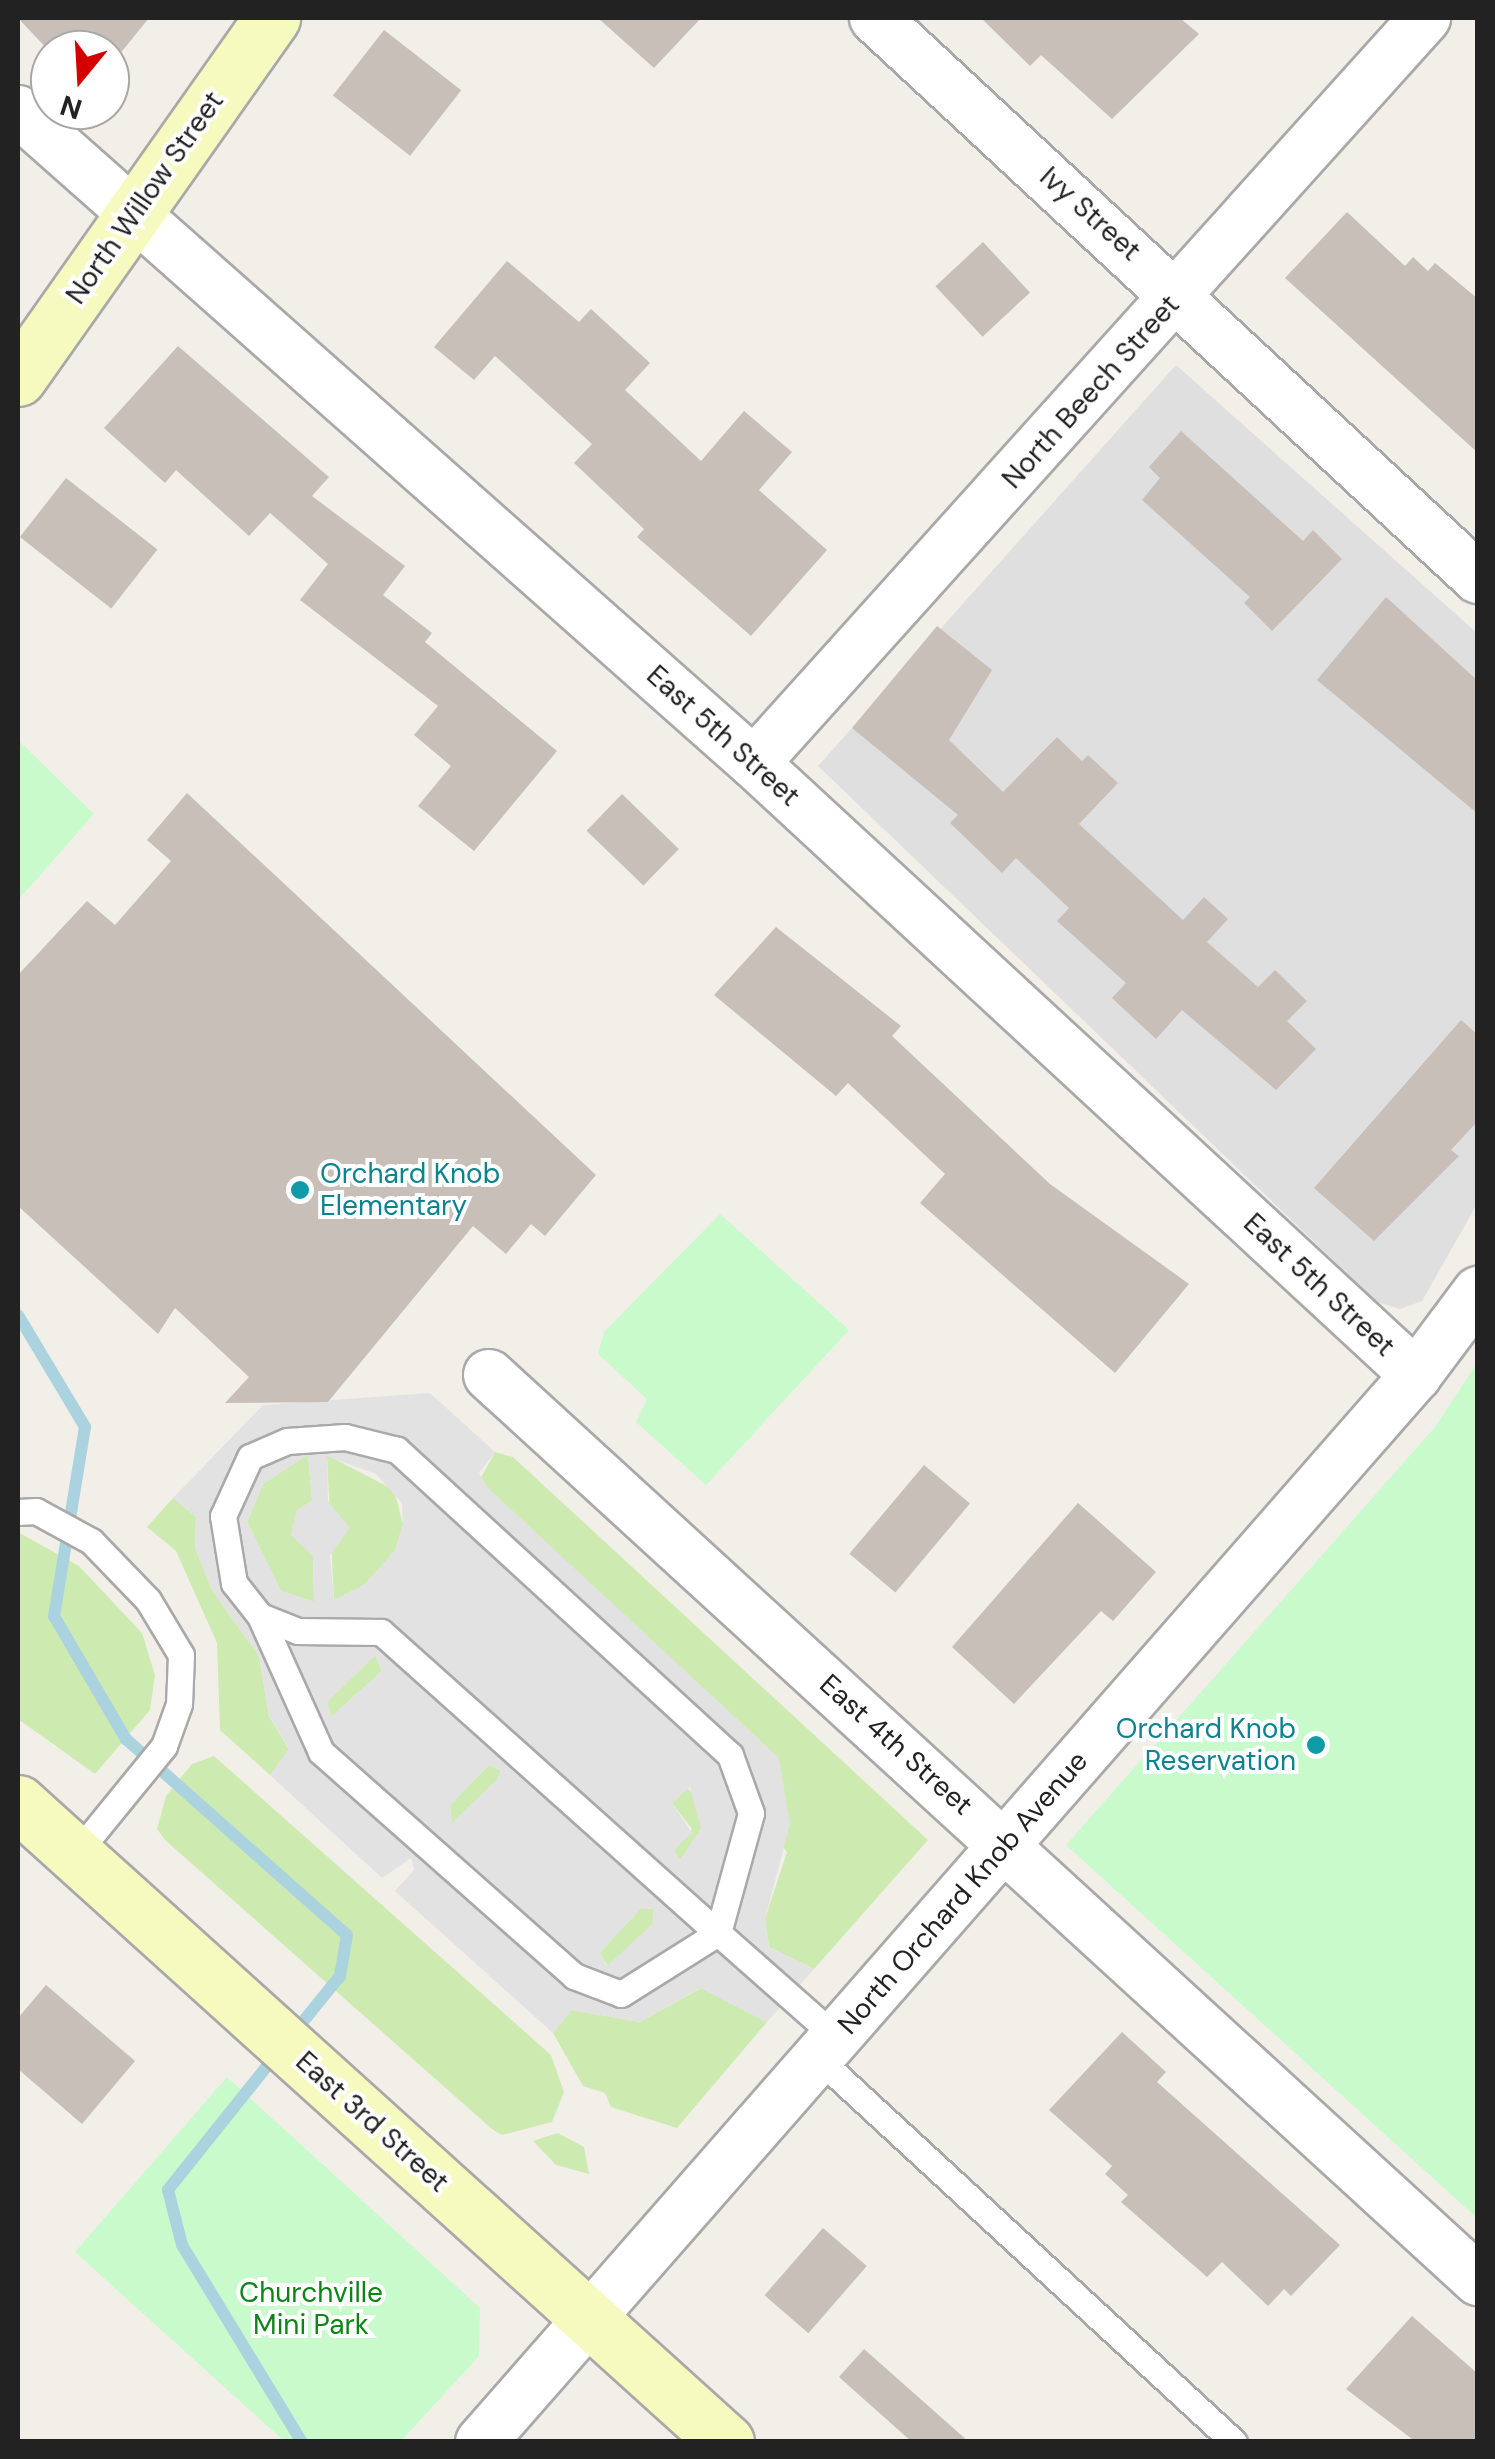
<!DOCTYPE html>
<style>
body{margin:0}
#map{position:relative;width:1495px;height:2459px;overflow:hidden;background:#f2efe9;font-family:"DM Sans",sans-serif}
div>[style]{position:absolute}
.residential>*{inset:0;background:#e0dfdf}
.grass>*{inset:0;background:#cdebb0}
.park>*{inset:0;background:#c8facc}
.parking>*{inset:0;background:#e2e2e2}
.stream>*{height:12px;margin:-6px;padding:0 6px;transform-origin:6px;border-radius:6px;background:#aad3df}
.building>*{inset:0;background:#c7bfb8;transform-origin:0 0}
.roads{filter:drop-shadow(2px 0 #a9a9a9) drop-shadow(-2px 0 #a9a9a9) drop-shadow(0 2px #a9a9a9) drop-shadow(0 -2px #a9a9a9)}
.lane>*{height:25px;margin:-12.5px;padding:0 12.5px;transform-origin:12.5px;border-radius:12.5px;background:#fff}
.street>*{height:50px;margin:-25px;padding:0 25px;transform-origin:25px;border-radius:25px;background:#fff}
.secondary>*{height:55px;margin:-27.5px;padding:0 27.5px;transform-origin:27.5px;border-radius:27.5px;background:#f7fabf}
.dots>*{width:28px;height:28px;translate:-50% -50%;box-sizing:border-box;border:5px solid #fff;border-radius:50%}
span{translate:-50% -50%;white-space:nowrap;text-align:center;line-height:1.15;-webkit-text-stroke:8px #fff;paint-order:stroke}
.street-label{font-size:28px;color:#222}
.culture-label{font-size:28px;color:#0d838f}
.left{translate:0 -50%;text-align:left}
.right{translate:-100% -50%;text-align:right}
.park-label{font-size:28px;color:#0c8416}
.frame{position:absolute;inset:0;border:20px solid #222;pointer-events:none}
.north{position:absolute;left:30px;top:30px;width:100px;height:100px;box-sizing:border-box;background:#fff;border:2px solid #a7a7a7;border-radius:50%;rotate:198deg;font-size:28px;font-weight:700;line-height:40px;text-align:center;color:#222}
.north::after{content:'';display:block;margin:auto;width:35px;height:45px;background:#d40000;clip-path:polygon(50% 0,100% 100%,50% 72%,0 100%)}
</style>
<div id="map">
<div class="residential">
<i style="clip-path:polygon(1176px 365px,1477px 633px,1477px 1204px,1422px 1301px,1400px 1309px,1377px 1302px,818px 766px)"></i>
</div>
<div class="grass">
<i style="clip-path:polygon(495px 1452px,513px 1457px,928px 1840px,814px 1969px,769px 1947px,765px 1919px,787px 1852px,480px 1479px)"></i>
<i style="clip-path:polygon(308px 1454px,312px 1500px,314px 1602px,281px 1591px,247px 1522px,263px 1484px)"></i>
<i style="clip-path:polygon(327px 1455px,394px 1490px,403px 1524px,395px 1551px,364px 1585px,334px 1600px)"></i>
<i style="clip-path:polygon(173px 1498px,196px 1517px,195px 1547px,212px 1590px,259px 1656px,269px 1716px,289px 1750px,270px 1775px,220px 1730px,217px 1643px,176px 1551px,147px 1527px)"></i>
<i style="clip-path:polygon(18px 1532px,79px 1566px,142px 1633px,155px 1675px,150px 1710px,95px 1774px,18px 1719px)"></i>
<i style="clip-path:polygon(375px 1655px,382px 1671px,331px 1717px,327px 1702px)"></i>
<i style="clip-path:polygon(214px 1756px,551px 2055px,564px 2092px,552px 2122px,502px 2135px,492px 2129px,165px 1840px,157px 1829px,166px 1796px,192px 1764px)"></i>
<i style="clip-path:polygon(489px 1765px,501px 1770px,497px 1780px,452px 1823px,450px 1805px)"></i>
<i style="clip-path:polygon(686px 1788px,697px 1795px,701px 1829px,680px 1860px,674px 1850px,692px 1829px,672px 1803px)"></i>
<i style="clip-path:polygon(641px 1908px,653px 1909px,653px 1924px,608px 1966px,599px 1953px)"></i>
<i style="clip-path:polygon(701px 1988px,767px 2022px,677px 2128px,611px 2107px,605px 2093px,583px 2086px,553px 2033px,572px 2010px,640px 2022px)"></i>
<i style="clip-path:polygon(558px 2133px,584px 2147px,589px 2174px,556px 2165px,533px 2141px)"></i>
</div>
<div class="park">
<i style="clip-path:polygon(18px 740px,94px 814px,18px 900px)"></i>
<i style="clip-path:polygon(720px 1214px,849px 1330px,706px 1485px,636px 1422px,647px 1399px,598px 1354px,604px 1332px)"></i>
<i style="clip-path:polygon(1477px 1363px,1477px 2218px,1066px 1845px,1435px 1427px)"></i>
<i style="clip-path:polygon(227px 2077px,480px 2308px,479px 2356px,401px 2441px,284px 2441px,75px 2252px)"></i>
</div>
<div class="parking">
<i style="clip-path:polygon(evenodd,430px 1393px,495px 1452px,479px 1473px,489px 1489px,779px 1758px,790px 1824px,765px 1919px,769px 1947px,814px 1969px,767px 2022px,700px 1988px,640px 2022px,572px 2010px,553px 2033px,395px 1891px,414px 1870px,411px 1858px,382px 1878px,270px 1775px,289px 1749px,269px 1715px,259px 1656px,212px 1590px,195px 1547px,196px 1517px,173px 1498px,263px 1405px,430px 1393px,308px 1455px,312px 1500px,296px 1511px,291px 1535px,313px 1556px,314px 1602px,281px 1591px,247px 1522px,263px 1484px,308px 1455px,430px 1393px,327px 1456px,376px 1474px,402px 1503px,403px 1524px,395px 1551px,364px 1585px,334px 1600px,330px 1555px,350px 1528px,328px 1501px,327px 1456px,430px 1393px,375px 1655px,382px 1671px,331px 1717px,327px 1702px,375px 1655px,430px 1393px,489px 1765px,501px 1770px,497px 1780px,452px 1823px,450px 1805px,489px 1765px,430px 1393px,690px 1787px,701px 1829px,680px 1860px,674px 1850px,692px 1833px,672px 1803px,690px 1787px,430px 1393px,641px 1908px,653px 1909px,653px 1924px,607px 1966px,600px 1953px,641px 1908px)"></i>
</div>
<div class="stream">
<i style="left:18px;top:1315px;width:131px;rotate:59.1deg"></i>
<i style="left:85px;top:1427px;width:192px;rotate:99.3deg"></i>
<i style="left:54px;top:1616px;width:143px;rotate:59.7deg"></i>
<i style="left:126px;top:1739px;width:295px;rotate:41.6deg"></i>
<i style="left:347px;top:1935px;width:42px;rotate:99.7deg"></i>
<i style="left:340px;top:1976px;width:76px;rotate:129.1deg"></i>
<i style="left:276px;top:2055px;width:173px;rotate:128.7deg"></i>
<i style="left:168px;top:2190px;width:57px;rotate:75.7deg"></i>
<i style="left:182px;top:2245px;width:231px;rotate:58.7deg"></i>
</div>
<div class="building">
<i style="clip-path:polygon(18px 18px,149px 18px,110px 66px,110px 50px,50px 52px)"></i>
<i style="clip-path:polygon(598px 18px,701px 18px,654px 68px)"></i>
<i style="clip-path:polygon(981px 18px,1180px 18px,1199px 34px,1112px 119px,1041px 55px,1030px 66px)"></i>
<i style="left:384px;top:30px;width:98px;height:83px;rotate:38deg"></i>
<i style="clip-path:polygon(1347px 212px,1405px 266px,1413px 257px,1428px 271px,1435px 263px,1478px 299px,1478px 453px,1285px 278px)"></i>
<i style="left:983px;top:242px;width:69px;height:65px;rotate:47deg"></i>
<i style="clip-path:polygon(507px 261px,579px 322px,591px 309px,650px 363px,625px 390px,701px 461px,744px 411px,792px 452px,759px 490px,827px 550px,751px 636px,637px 537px,644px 529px,574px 463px,592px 444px,495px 356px,474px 380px,434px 347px)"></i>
<i style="clip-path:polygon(178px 346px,329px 477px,312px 496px,405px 566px,383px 595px,432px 633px,425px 642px,557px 751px,474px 851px,418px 806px,451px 766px,414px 735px,438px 706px,300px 600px,328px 564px,270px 513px,249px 536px,176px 470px,165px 483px,104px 428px)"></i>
<i style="clip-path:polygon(1181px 431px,1303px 541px,1313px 530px,1342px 559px,1272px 631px,1244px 603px,1250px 597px,1142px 500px,1160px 478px,1149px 467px)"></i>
<i style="left:66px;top:478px;width:116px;height:75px;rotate:38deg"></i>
<i style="clip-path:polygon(1386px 597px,1478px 681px,1478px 814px,1317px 680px)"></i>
<i style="clip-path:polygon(937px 626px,992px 670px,949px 740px,1003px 792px,1057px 737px,1082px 761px,1088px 755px,1118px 783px,1079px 824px,1183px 920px,1204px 897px,1228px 919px,1207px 942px,1258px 987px,1275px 970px,1307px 1001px,1287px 1021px,1316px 1049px,1276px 1090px,1182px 1010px,1156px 1039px,1112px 998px,1126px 983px,1057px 921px,1069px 908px,1016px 858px,1002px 873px,950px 823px,958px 815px,852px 728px)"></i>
<i style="clip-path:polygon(187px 793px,596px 1175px,545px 1236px,531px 1224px,506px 1254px,473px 1226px,328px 1402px,225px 1403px,249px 1377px,175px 1308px,158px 1334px,18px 1206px,18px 975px,87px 901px,115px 925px,171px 861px,147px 840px)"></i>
<i style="left:622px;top:794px;width:79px;height:51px;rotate:44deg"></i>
<i style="clip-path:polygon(776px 927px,901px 1026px,892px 1036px,1050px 1184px,1189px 1284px,1115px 1373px,920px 1203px,945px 1174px,848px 1083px,836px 1096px,714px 995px)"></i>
<i style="clip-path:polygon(1461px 1020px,1478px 1035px,1478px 1121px,1451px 1150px,1459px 1156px,1374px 1241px,1314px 1188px)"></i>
<i style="left:924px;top:1465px;width:60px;height:116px;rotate:40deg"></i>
<i style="clip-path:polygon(1078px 1503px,1156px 1572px,1113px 1621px,1101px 1611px,1014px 1704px,952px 1647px)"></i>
<i style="clip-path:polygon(46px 1985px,135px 2061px,82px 2124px,18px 2069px,18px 2018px)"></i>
<i style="clip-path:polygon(1122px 2032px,1166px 2072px,1157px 2082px,1340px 2245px,1291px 2296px,1284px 2289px,1268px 2306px,1222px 2262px,1207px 2277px,1121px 2202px,1128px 2195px,1105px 2174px,1112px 2166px,1049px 2110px)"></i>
<i style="left:823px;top:2228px;width:58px;height:89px;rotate:41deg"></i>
<i style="clip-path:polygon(1412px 2316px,1478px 2374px,1478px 2442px,1416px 2442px,1346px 2389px)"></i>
<i style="clip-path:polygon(864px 2349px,969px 2442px,912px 2442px,839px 2377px)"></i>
</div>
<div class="roads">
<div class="lane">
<i style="left:18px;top:1512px;width:18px;rotate:-3deg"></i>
<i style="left:36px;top:1511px;width:63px;rotate:28.6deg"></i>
<i style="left:91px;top:1541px;width:82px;rotate:46deg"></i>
<i style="left:148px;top:1600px;width:64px;rotate:59deg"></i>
<i style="left:181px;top:1655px;width:49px;rotate:92.3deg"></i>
<i style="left:179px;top:1704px;width:45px;rotate:109.7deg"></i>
<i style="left:164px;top:1746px;width:141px;rotate:129.2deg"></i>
<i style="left:260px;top:1616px;width:149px;rotate:65.8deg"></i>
<i style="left:321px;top:1752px;width:338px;rotate:41.5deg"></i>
<i style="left:574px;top:1976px;width:50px;rotate:21deg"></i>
<i style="left:621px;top:1994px;width:115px;rotate:-32.2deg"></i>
<i style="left:718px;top:1933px;width:124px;rotate:-74.6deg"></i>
<i style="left:751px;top:1813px;width:62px;rotate:-109.9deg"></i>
<i style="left:730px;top:1755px;width:452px;rotate:-137.5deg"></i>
<i style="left:397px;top:1450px;width:54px;rotate:-166deg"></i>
<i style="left:345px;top:1437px;width:58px;rotate:176.1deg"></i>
<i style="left:287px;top:1441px;width:40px;rotate:156.6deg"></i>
<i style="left:250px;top:1457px;width:65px;rotate:114.6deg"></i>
<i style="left:223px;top:1516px;width:68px;rotate:80.7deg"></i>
<i style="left:234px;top:1583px;width:42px;rotate:51.8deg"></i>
<i style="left:260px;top:1616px;width:41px;rotate:21.5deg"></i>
<i style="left:298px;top:1631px;width:83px;rotate:0.7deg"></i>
<i style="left:381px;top:1632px;width:452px;rotate:41.8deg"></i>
<i style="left:718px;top:1933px;width:157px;rotate:41.4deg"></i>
<i style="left:818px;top:2058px;width:566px;rotate:42.71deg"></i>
</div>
<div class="street">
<i style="left:875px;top:18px;width:823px;rotate:42.88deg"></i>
<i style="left:18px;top:111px;width:983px;rotate:41.54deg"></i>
<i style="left:754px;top:763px;width:902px;rotate:42.75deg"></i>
<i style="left:754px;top:763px;width:1003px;rotate:-47.99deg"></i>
<i style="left:489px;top:1375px;width:1341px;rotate:42.46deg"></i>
<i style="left:481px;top:2442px;width:1419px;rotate:-48.77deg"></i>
<i style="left:1416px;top:1375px;width:104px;rotate:-53.2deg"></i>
</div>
<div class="secondary">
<i style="left:18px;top:378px;width:441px;rotate:-54.8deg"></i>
<i style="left:18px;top:1803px;width:954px;rotate:42.07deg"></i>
</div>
</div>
<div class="dots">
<i style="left:300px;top:1190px;background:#0f9aa8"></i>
<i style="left:1316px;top:1745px;background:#0f9aa8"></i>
</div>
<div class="street-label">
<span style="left:145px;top:198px;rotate:-55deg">North Willow Street</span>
<span style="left:1090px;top:214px;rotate:42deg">Ivy Street</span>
<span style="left:1091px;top:392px;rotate:-48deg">North Beech Street</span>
<span style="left:723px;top:736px;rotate:42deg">East 5th Street</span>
<span style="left:1319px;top:1285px;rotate:43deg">East 5th Street</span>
<span style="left:896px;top:1745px;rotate:42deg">East 4th Street</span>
<span style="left:963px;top:1893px;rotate:-49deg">North Orchard Knob Avenue</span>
<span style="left:372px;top:2122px;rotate:42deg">East 3rd Street</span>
</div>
<div class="culture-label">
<span class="left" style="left:320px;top:1190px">Orchard Knob<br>Elementary</span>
<span class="right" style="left:1296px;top:1745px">Orchard Knob<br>Reservation</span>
</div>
<div class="park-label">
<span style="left:311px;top:2309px">Churchville<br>Mini Park</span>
</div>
<div class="frame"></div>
<div class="north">N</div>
</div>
